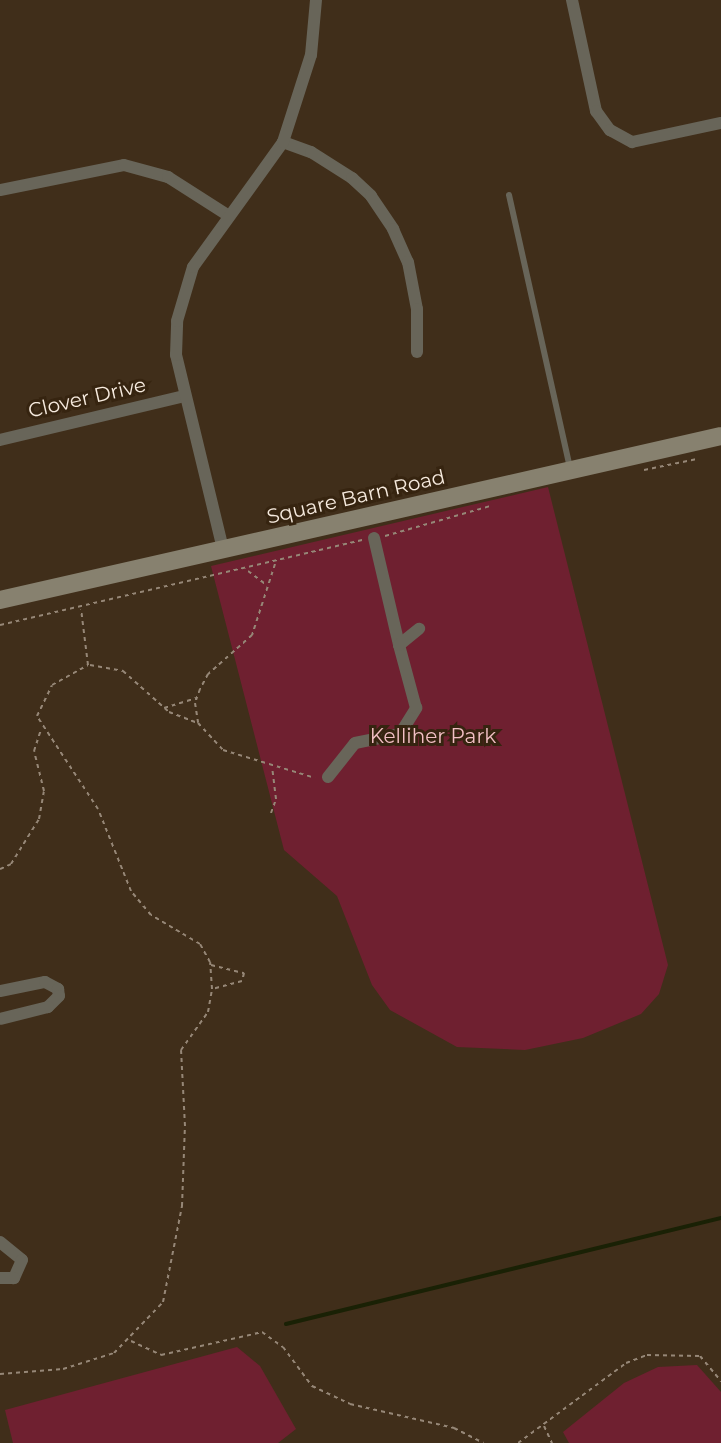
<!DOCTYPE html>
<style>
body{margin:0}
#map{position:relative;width:721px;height:1443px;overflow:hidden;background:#402e1a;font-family:Montserrat,sans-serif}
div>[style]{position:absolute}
.green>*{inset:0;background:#6f2030}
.stream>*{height:4px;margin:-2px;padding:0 2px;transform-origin:2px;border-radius:2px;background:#1a2105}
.path>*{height:2px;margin-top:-1px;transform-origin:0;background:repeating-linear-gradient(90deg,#968777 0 4px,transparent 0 8px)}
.lane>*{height:6px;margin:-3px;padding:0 3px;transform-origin:3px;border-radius:3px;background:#686559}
.street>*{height:12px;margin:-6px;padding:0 6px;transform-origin:6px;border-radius:6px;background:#686559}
.secondary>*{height:18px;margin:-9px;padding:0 9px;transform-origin:9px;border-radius:9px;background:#87816f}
span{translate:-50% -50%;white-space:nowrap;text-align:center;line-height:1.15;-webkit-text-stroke:6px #362410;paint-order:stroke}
.street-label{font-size:20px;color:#f6eade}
.park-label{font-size:20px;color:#f2bfc4}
</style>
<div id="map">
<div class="green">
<i style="clip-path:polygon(548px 487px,668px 965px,659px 994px,641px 1014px,583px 1038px,525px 1050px,457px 1047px,390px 1010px,372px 985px,337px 896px,284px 850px,211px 566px)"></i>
<i style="clip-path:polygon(237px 1347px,260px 1366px,296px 1429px,278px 1443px,13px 1443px,5px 1410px)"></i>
<i style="clip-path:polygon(697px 1365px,721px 1392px,721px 1443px,569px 1443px,563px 1432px,624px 1383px,658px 1367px)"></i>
</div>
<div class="stream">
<i style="left:286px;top:1324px;width:448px;rotate:-13.7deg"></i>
</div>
<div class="path">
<i style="left:644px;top:470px;width:54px;rotate:-11.7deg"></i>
<i style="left:385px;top:536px;width:109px;rotate:-15.9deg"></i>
<i style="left:275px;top:564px;width:75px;rotate:107.9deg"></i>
<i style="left:252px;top:635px;width:59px;rotate:138.4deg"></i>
<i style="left:208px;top:674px;width:17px;rotate:118deg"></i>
<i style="left:200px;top:689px;width:15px;rotate:110deg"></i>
<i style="left:195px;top:703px;width:20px;rotate:81deg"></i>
<i style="left:198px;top:723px;width:37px;rotate:47deg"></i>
<i style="left:223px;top:750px;width:96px;rotate:16.9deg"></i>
<i style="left:248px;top:571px;width:21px;rotate:37deg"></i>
<i style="left:0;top:625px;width:373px;rotate:-13.2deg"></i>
<i style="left:90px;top:665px;width:34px;rotate:10deg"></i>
<i style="left:123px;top:671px;width:62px;rotate:41.7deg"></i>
<i style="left:169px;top:712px;width:30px;rotate:21deg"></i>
<i style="left:164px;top:708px;width:34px;rotate:-17deg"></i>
<i style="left:271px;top:813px;width:15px;rotate:-70deg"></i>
<i style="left:276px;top:799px;width:31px;rotate:-97deg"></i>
<i style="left:0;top:869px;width:12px;rotate:-24deg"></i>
<i style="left:11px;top:864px;width:53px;rotate:-58.1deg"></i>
<i style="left:39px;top:819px;width:28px;rotate:-80deg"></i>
<i style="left:44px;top:791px;width:41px;rotate:-104deg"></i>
<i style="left:34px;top:751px;width:23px;rotate:-72deg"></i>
<i style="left:211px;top:965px;width:34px;rotate:14deg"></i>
<i style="left:244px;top:973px;width:8px;rotate:104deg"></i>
<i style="left:242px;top:981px;width:30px;rotate:165deg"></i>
<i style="left:131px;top:1341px;width:33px;rotate:25deg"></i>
<i style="left:161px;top:1355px;width:104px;rotate:-12.8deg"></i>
<i style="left:262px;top:1332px;width:26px;rotate:36deg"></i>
<i style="left:283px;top:1347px;width:49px;rotate:53.4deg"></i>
<i style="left:312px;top:1386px;width:42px;rotate:25.3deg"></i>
<i style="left:350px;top:1404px;width:107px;rotate:13deg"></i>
<i style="left:454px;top:1428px;width:33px;rotate:27deg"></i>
<i style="left:0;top:1374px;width:63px;rotate:-4.5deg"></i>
<i style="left:63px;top:1369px;width:53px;rotate:-17.4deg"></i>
<i style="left:114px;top:1353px;width:71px;rotate:-46.1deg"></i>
<i style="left:163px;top:1302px;width:98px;rotate:-78.8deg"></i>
<i style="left:182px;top:1206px;width:80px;rotate:-87.9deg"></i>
<i style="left:185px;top:1126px;width:76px;rotate:-93deg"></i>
<i style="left:181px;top:1050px;width:47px;rotate:-54.6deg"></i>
<i style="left:208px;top:1012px;width:23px;rotate:-80deg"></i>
<i style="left:212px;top:989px;width:27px;rotate:-94deg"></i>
<i style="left:210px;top:962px;width:21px;rotate:-119deg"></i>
<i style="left:200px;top:944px;width:57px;rotate:-149.4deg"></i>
<i style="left:151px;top:915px;width:31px;rotate:-130deg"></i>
<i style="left:131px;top:891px;width:88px;rotate:-111.9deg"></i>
<i style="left:98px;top:809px;width:111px;rotate:-123.3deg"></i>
<i style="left:37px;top:716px;width:34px;rotate:-64deg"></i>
<i style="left:52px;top:685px;width:41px;rotate:-29.1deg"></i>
<i style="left:88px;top:665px;width:56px;rotate:-97.1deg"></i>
<i style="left:544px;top:1426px;width:19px;rotate:65deg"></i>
<i style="left:518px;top:1443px;width:134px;rotate:-36.5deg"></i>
<i style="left:626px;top:1363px;width:22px;rotate:-21deg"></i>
<i style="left:647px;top:1355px;width:53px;rotate:1.1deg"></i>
<i style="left:700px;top:1356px;width:33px;rotate:50deg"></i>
</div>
<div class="lane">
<i style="left:509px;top:195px;width:281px;rotate:77.4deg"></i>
</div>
<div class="street">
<i style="left:572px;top:0;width:114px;rotate:77.8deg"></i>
<i style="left:596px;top:111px;width:24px;rotate:54deg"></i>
<i style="left:610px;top:130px;width:25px;rotate:29deg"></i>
<i style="left:632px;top:142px;width:91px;rotate:-12.1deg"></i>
<i style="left:283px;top:142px;width:30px;rotate:20deg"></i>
<i style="left:311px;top:152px;width:49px;rotate:32.4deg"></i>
<i style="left:352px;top:178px;width:26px;rotate:43deg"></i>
<i style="left:371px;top:196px;width:40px;rotate:56deg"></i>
<i style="left:393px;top:229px;width:36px;rotate:66deg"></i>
<i style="left:408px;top:262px;width:48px;rotate:79.2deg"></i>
<i style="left:417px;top:309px;width:43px;rotate:90deg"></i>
<i style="left:0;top:190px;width:126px;rotate:-11.4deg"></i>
<i style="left:124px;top:165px;width:46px;rotate:15.3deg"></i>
<i style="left:168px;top:177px;width:72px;rotate:32.6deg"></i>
<i style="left:0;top:440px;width:189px;rotate:-13.4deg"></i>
<i style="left:374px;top:538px;width:110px;rotate:76.8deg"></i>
<i style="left:223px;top:549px;width:200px;rotate:-103.6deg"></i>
<i style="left:176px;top:355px;width:34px;rotate:-88deg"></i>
<i style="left:177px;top:321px;width:56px;rotate:-73.5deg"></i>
<i style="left:193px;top:267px;width:154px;rotate:-54.2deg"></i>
<i style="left:283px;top:142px;width:91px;rotate:-72.2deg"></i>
<i style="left:311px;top:55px;width:55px;rotate:-84.8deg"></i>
<i style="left:328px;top:777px;width:43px;rotate:-51.5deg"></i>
<i style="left:355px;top:743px;width:46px;rotate:-11.3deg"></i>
<i style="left:400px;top:734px;width:31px;rotate:-58deg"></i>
<i style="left:416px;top:708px;width:65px;rotate:-105.1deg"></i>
<i style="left:399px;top:645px;width:26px;rotate:-39deg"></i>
<i style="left:0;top:991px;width:46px;rotate:-11.3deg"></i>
<i style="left:45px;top:982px;width:15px;rotate:28deg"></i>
<i style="left:58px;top:989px;width:7px;rotate:82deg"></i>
<i style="left:59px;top:996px;width:16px;rotate:135deg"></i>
<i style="left:48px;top:1007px;width:49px;rotate:166deg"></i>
<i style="left:0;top:1242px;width:28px;rotate:39deg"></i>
<i style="left:22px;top:1260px;width:20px;rotate:114deg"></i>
<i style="left:14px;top:1278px;width:14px;rotate:180deg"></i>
</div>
<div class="secondary">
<i style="left:0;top:600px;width:739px;rotate:-12.81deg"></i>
</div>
<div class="street-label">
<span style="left:87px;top:398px;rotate:-13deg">Clover Drive</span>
<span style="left:356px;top:497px;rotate:-13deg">Square Barn Road</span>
</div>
<div class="park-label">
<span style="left:433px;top:736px">Kelliher Park</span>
</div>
</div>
